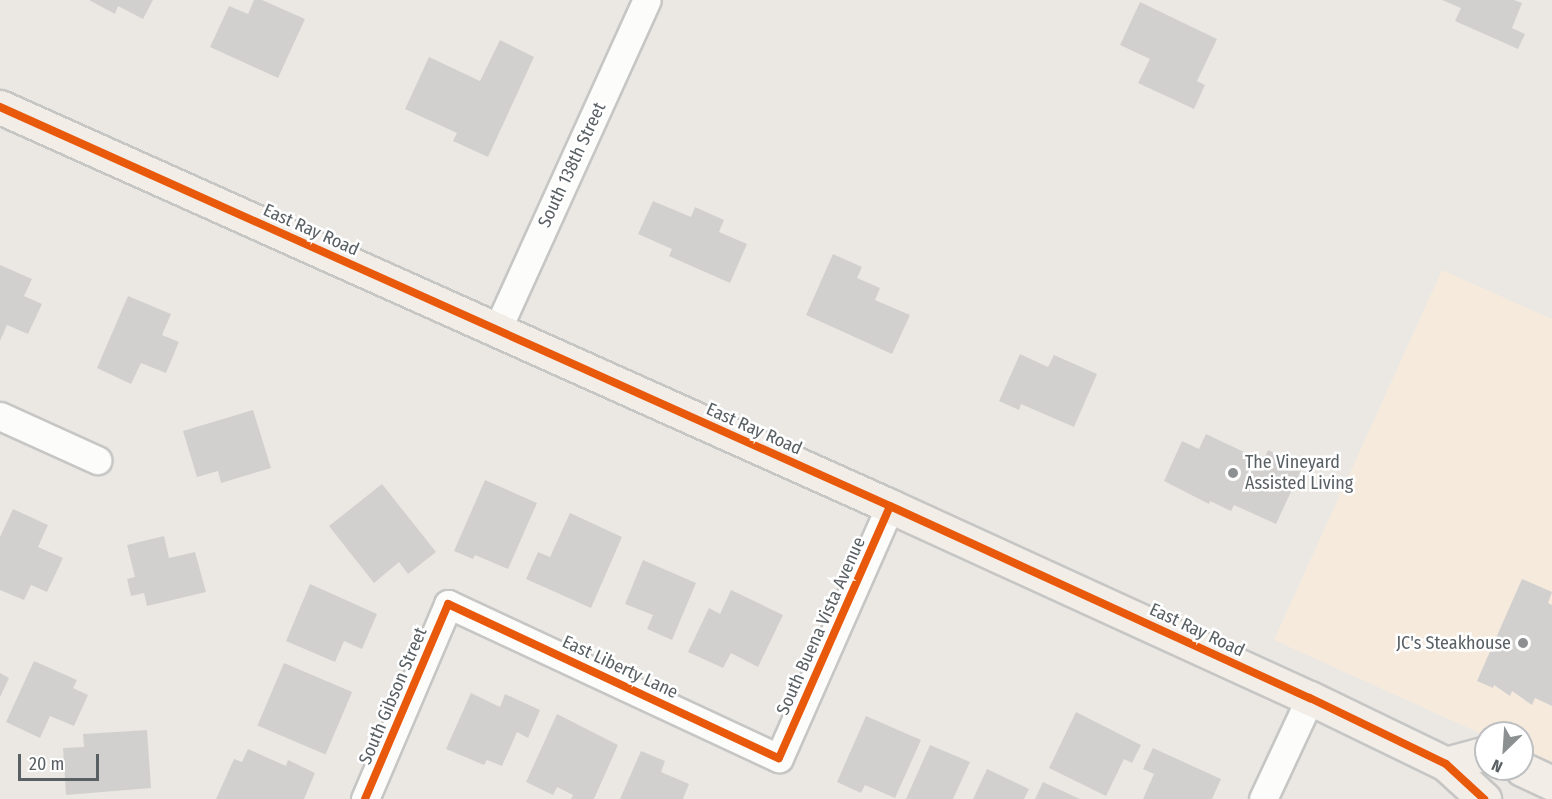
<!DOCTYPE html>
<style>
body{margin:0}
#map{position:relative;width:1552px;height:799px;overflow:hidden;background:#ebe8e4;font-family:"Fira Sans Condensed",sans-serif}
div>[style]{position:absolute}
.commercial>*{inset:0;background:#f6eadc}
.building>*{inset:0;background:#d2d0ce;transform-origin:0 0}
.roads{filter:drop-shadow(2px 0 #c6c6c5) drop-shadow(-2px 0 #c6c6c5) drop-shadow(0 2px #c6c6c5) drop-shadow(0 -2px #c6c6c5)}
.street>*{height:27px;margin:-13.5px;padding:0 13.5px;transform-origin:13.5px;border-radius:13.5px;background:#fcfcfb}
.primary>*{height:33px;margin:-16.5px;padding:0 16.5px;transform-origin:16.5px;border-radius:16.5px;background:#f2ede7}
.cycleway>*{height:8px;margin:-4px;padding:0 4px;transform-origin:4px;border-radius:4px;background:#e8590c}
.dots>*{width:16px;height:16px;translate:-50% -50%;box-sizing:border-box;border:3px solid #fff;border-radius:50%}
span{translate:-50% -50%;white-space:nowrap;text-align:center;line-height:1.15;-webkit-text-stroke:5px #fff;paint-order:stroke}
.street-label{font-size:18px;color:#596064}
.poi-label{font-size:18px;color:#596064}
.left{translate:0 -50%;text-align:left}
.right{translate:-100% -50%;text-align:right}
.north{position:absolute;left:1474px;top:721px;width:60px;height:60px;box-sizing:border-box;background:#fff;border:2px solid #bdbfc1;border-radius:50%;rotate:205deg;font-size:16px;font-weight:700;line-height:24px;text-align:center;color:#596064}
.north::after{content:'';display:block;margin:auto;width:21px;height:27px;background:#8c9091;clip-path:polygon(50% 0,100% 100%,50% 72%,0 100%)}
.scale{position:absolute;left:18px;top:754px;width:81px;height:27px;box-sizing:border-box;border:3px solid #596064;border-top:0;padding-left:8px;font-size:18px;line-height:21px;white-space:nowrap;color:#596064;-webkit-text-stroke:4px #fff;paint-order:stroke}
</style>
<div id="map">
<div class="commercial">
<i style="clip-path:polygon(1442px 270px,1552px 319px,1552px 766px,1522px 752px,1522px 733px,1486px 733px,1486px 736px,1274px 640px)"></i>
</div>
<div class="building">
<i style="clip-path:polygon(89px 0,153px 0,143px 19px,118px 6px,115px 14px)"></i>
<i style="clip-path:polygon(254px 0,262px 0,305px 19px,278px 78px,210px 47px,229px 6px,248px 14px)"></i>
<i style="clip-path:polygon(1442px 0,1514px 0,1522px 3px,1512px 28px,1525px 34px,1518px 49px,1455px 21px,1461px 8px)"></i>
<i style="clip-path:polygon(1140px 2px,1217px 39px,1197px 81px,1205px 85px,1194px 109px,1138px 83px,1150px 59px,1120px 45px)"></i>
<i style="clip-path:polygon(500px 40px,534px 57px,488px 157px,453px 141px,457px 133px,405px 109px,429px 57px,480px 81px)"></i>
<i style="clip-path:polygon(653px 201px,691px 217px,695px 207px,724px 220px,719px 232px,747px 244px,730px 283px,669px 256px,672px 249px,638px 234px)"></i>
<i style="clip-path:polygon(833px 254px,862px 267px,857px 278px,880px 288px,875px 300px,910px 315px,892px 354px,806px 315px)"></i>
<i style="clip-path:polygon(0 265px,32px 279px,24px 296px,42px 304px,28px 334px,7px 325px,0 341px)"></i>
<i style="clip-path:polygon(128px 296px,171px 314px,162px 335px,179px 342px,166px 373px,141px 363px,131px 384px,97px 368px)"></i>
<i style="clip-path:polygon(1020px 354px,1048px 367px,1054px 355px,1097px 374px,1074px 427px,1021px 404px,1019px 410px,999px 401px)"></i>
<i style="clip-path:polygon(253px 410px,271px 468px,221px 483px,218px 471px,197px 477px,183px 431px)"></i>
<i style="clip-path:polygon(1206px 434px,1263px 461px,1268px 450px,1303px 466px,1276px 524px,1234px 505px,1231px 511px,1210px 501px,1209px 504px,1164px 481px,1182px 441px,1199px 449px)"></i>
<i style="clip-path:polygon(485px 480px,537px 503px,508px 569px,475px 555px,473px 559px,454px 551px)"></i>
<i style="clip-path:polygon(382px 484px,436px 552px,408px 574px,399px 562px,374px 583px,329px 526px)"></i>
<i style="clip-path:polygon(13px 509px,48px 525px,38px 547px,63px 558px,47px 592px,31px 585px,24px 600px,0 590px,0 537px)"></i>
<i style="clip-path:polygon(570px 513px,622px 537px,591px 608px,526px 579px,538px 552px,550px 557px)"></i>
<i style="clip-path:polygon(164px 536px,169px 558px,195px 552px,206px 592px,147px 606px,144px 593px,131px 596px,127px 579px,135px 577px,127px 545px)"></i>
<i style="clip-path:polygon(643px 560px,696px 583px,672px 640px,647px 629px,653px 615px,625px 604px)"></i>
<i style="clip-path:polygon(1522px 579px,1552px 592px,1548px 603px,1552px 605px,1552px 706px,1535px 698px,1532px 705px,1512px 691px,1510px 696px,1494px 685px,1493px 688px,1477px 681px)"></i>
<i style="clip-path:polygon(310px 584px,377px 614px,362px 649px,344px 641px,335px 662px,286px 641px)"></i>
<i style="clip-path:polygon(731px 590px,783px 615px,758px 667px,731px 653px,723px 668px,688px 652px,709px 608px,720px 614px)"></i>
<i style="clip-path:polygon(34px 661px,77px 680px,73px 688px,88px 695px,74px 726px,50px 716px,40px 738px,6px 722px)"></i>
<i style="left:284px;top:663px;width:74px;height:68px;rotate:23deg"></i>
<i style="clip-path:polygon(0 673px,9px 678px,0 697px)"></i>
<i style="clip-path:polygon(471px 693px,500px 707px,505px 694px,540px 710px,528px 738px,517px 732px,502px 766px,487px 760px,484px 765px,446px 749px)"></i>
<i style="clip-path:polygon(1076px 712px,1141px 745px,1132px 763px,1124px 759px,1106px 796px,1049px 768px)"></i>
<i style="clip-path:polygon(557px 714px,618px 745px,594px 799px,571px 799px,573px 795px,557px 787px,553px 795px,526px 782px)"></i>
<i style="clip-path:polygon(866px 716px,921px 740px,895px 798px,865px 785px,861px 793px,837px 782px)"></i>
<i style="clip-path:polygon(147px 730px,151px 788px,66px 795px,63px 748px,84px 747px,83px 734px)"></i>
<i style="clip-path:polygon(930px 745px,970px 762px,953px 799px,906px 799px)"></i>
<i style="clip-path:polygon(1153px 748px,1221px 779px,1212px 799px,1143px 799px,1154px 774px,1143px 769px)"></i>
<i style="clip-path:polygon(248px 749px,286px 766px,288px 760px,315px 773px,304px 799px,216px 799px,234px 759px,242px 762px)"></i>
<i style="clip-path:polygon(641px 751px,665px 761px,661px 772px,689px 784px,683px 799px,620px 799px)"></i>
<i style="clip-path:polygon(987px 769px,1029px 789px,1024px 799px,973px 799px)"></i>
<i style="clip-path:polygon(1043px 782px,1080px 799px,1035px 799px)"></i>
</div>
<div class="roads">
<div class="street">
<i style="left:497px;top:330px;width:362px;rotate:-65.6deg"></i>
<i style="left:0;top:416px;width:107px;rotate:24.4deg"></i>
<i style="left:365px;top:799px;width:212px;rotate:-66.9deg"></i>
<i style="left:448px;top:604px;width:365px;rotate:25deg"></i>
<i style="left:779px;top:758px;width:275px;rotate:-66.2deg"></i>
<i style="left:1263px;top:799px;width:111px;rotate:-65deg"></i>
</div>
<div class="primary">
<i style="left:0;top:107px;width:975px;rotate:24.15deg"></i>
<i style="left:890px;top:506px;width:462px;rotate:24.6deg"></i>
<i style="left:1310px;top:698px;width:151px;rotate:25.9deg"></i>
<i style="left:1446px;top:764px;width:52px;rotate:42.6deg"></i>
<i style="left:1446px;top:764px;width:41px;rotate:-15.4deg"></i>
<i style="left:1522px;top:769px;width:33px;rotate:25deg"></i>
</div>
</div>
<div class="cycleway">
<i style="left:0;top:107px;width:975px;rotate:24.15deg"></i>
<i style="left:890px;top:506px;width:462px;rotate:24.6deg"></i>
<i style="left:1310px;top:698px;width:151px;rotate:25.9deg"></i>
<i style="left:1446px;top:764px;width:52px;rotate:42.6deg"></i>
<i style="left:365px;top:799px;width:212px;rotate:-66.9deg"></i>
<i style="left:448px;top:604px;width:365px;rotate:25deg"></i>
<i style="left:779px;top:758px;width:275px;rotate:-66.2deg"></i>
</div>
<div class="dots">
<i style="left:1233px;top:473px;background:#8c9091"></i>
<i style="left:1523px;top:643px;background:#8c9091"></i>
</div>
<div class="street-label">
<span style="left:572px;top:165px;rotate:-65deg">South 138th Street</span>
<span style="left:311px;top:230px;rotate:24deg">East Ray Road</span>
<span style="left:754px;top:429px;rotate:24deg">East Ray Road</span>
<span style="left:821px;top:626px;rotate:-66deg">South Buena Vista Avenue</span>
<span style="left:1197px;top:630px;rotate:25deg">East Ray Road</span>
<span style="left:620px;top:667px;rotate:25deg">East Liberty Lane</span>
<span style="left:393px;top:696px;rotate:-67deg">South Gibson Street</span>
</div>
<div class="poi-label">
<span class="left" style="left:1245px;top:473px">The Vineyard<br>Assisted Living</span>
<span class="right" style="left:1511px;top:643px">JC's Steakhouse</span>
</div>
<div class="north">N</div>
<div class="scale">20 m</div>
</div>
